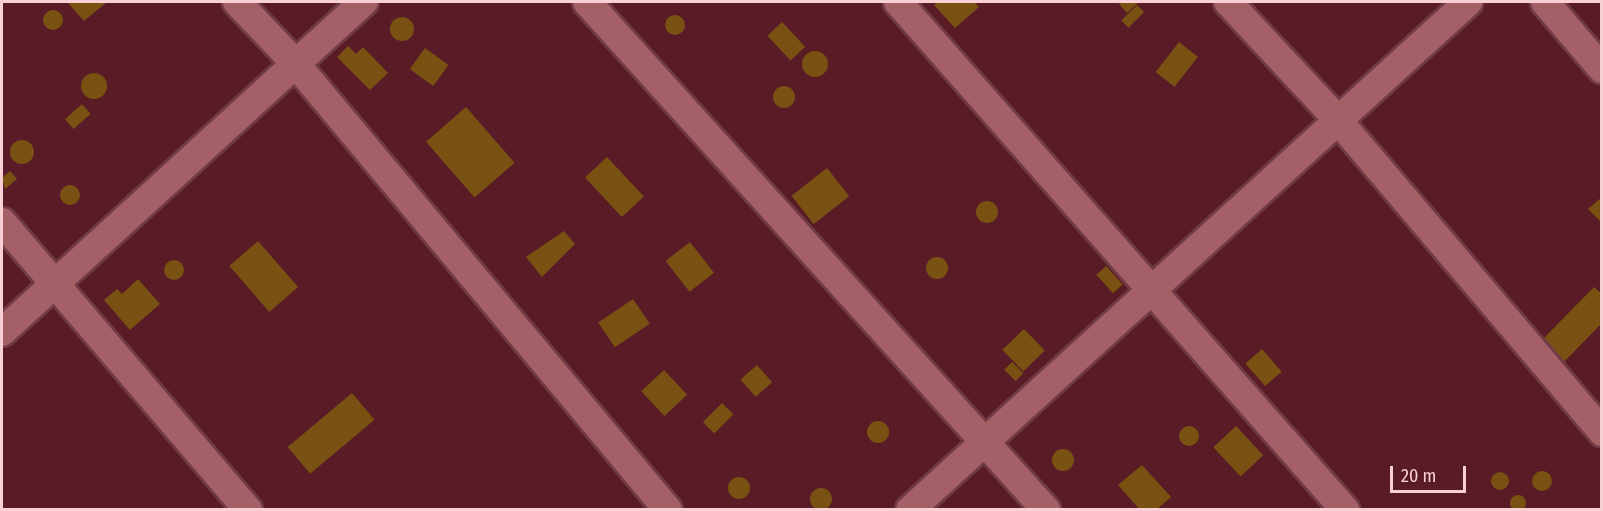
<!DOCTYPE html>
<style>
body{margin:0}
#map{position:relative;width:1603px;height:511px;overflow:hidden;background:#591b26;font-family:"Fira Sans Condensed",sans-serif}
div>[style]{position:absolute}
.building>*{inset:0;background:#795112;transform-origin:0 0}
.round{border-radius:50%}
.roads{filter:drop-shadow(2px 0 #713b46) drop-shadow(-2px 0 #713b46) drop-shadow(0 2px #713b46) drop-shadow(0 -2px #713b46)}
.street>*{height:28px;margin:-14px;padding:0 14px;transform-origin:14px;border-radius:14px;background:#a55f67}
span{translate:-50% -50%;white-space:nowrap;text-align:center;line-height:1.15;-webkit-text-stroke:6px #591b26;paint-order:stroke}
.frame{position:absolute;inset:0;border:3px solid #f9d1d4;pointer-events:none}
.scale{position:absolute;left:1390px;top:466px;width:76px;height:27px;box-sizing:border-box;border:3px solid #f9d1d4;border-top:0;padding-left:8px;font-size:18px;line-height:21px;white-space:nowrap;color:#f9d1d4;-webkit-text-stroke:4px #591b26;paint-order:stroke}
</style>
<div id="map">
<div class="building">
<i style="clip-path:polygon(67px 2px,107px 2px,84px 21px)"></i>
<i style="clip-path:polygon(938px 2px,974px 2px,979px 7px,955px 28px,934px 5px)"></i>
<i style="clip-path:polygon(1122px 2px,1139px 2px,1127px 13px,1119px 4px)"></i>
<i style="left:1137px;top:5px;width:10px;height:22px;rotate:45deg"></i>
<i class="round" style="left:43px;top:10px;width:20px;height:20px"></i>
<i class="round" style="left:665px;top:15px;width:20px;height:20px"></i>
<i class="round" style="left:390px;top:17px;width:24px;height:24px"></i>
<i style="left:782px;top:22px;width:34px;height:20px;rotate:47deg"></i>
<i style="left:1179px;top:42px;width:24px;height:38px;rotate:38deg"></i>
<i style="clip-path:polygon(348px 46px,356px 54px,363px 47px,388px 73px,370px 90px,337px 57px)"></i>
<i style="left:425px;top:48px;width:29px;height:26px;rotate:36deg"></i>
<i class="round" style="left:802px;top:51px;width:26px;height:26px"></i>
<i class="round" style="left:81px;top:73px;width:26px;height:26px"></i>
<i class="round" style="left:773px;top:86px;width:22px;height:22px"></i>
<i style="left:82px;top:104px;width:13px;height:23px;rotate:48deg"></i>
<i style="left:466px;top:107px;width:74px;height:53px;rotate:49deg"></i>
<i class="round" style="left:10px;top:140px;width:24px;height:24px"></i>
<i style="left:607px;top:157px;width:54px;height:30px;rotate:47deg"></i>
<i style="left:827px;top:168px;width:36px;height:45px;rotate:52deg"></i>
<i style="clip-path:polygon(10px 171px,17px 179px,5px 189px,2px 178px)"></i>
<i class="round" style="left:60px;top:185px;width:20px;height:20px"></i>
<i style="clip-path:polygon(1602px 197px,1602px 223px,1588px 209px)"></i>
<i class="round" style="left:976px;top:201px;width:22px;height:22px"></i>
<i style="clip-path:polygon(564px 231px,575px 244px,542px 277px,526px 257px)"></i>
<i style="left:258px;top:241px;width:61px;height:38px;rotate:49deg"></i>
<i style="left:690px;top:242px;width:39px;height:31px;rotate:52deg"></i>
<i class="round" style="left:926px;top:257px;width:22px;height:22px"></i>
<i class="round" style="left:164px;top:260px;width:20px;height:20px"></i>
<i style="left:1106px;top:266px;width:25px;height:13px;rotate:48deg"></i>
<i style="clip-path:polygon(138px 279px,160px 304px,130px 330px,104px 300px,117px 289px,122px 294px)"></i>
<i style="clip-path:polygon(1594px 287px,1602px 294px,1602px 323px,1563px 363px,1541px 341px)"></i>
<i style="left:633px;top:299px;width:30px;height:42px;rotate:56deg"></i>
<i style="left:1024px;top:329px;width:30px;height:30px;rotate:46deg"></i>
<i style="left:1262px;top:349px;width:30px;height:22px;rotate:49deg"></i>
<i style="left:1012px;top:362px;width:16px;height:11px;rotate:45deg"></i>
<i style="left:757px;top:365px;width:23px;height:22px;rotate:49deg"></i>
<i style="left:664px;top:370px;width:34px;height:31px;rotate:47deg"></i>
<i style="left:352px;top:393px;width:35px;height:84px;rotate:50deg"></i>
<i style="left:722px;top:403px;width:16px;height:27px;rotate:45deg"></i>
<i class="round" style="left:867px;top:421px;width:22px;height:22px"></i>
<i style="left:1236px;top:426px;width:40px;height:31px;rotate:47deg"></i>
<i class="round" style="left:1179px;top:426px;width:20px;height:20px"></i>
<i class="round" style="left:1052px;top:449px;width:22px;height:22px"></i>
<i style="clip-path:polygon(1142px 465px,1171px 497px,1156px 510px,1140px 510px,1118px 485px)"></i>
<i class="round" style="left:1532px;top:471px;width:20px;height:20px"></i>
<i class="round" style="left:1491px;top:472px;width:18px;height:18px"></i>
<i class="round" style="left:728px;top:477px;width:22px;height:22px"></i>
<i class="round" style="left:810px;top:488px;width:22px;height:22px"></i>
<i class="round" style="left:1510px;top:495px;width:16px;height:16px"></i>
</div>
<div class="roads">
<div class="street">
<i style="left:237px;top:2px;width:84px;rotate:46.4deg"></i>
<i style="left:295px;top:63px;width:582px;rotate:50.16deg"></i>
<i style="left:587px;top:2px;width:685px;rotate:47.9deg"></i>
<i style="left:898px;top:2px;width:677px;rotate:48.65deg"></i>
<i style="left:1228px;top:2px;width:158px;rotate:47deg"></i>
<i style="left:1336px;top:118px;width:412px;rotate:49.7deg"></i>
<i style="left:1545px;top:2px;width:88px;rotate:49.6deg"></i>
<i style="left:2px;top:222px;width:379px;rotate:49.5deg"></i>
<i style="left:2px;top:332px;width:490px;rotate:-42.4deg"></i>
<i style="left:910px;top:510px;width:755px;rotate:-42.31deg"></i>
</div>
</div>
<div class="frame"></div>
<div class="scale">20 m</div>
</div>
